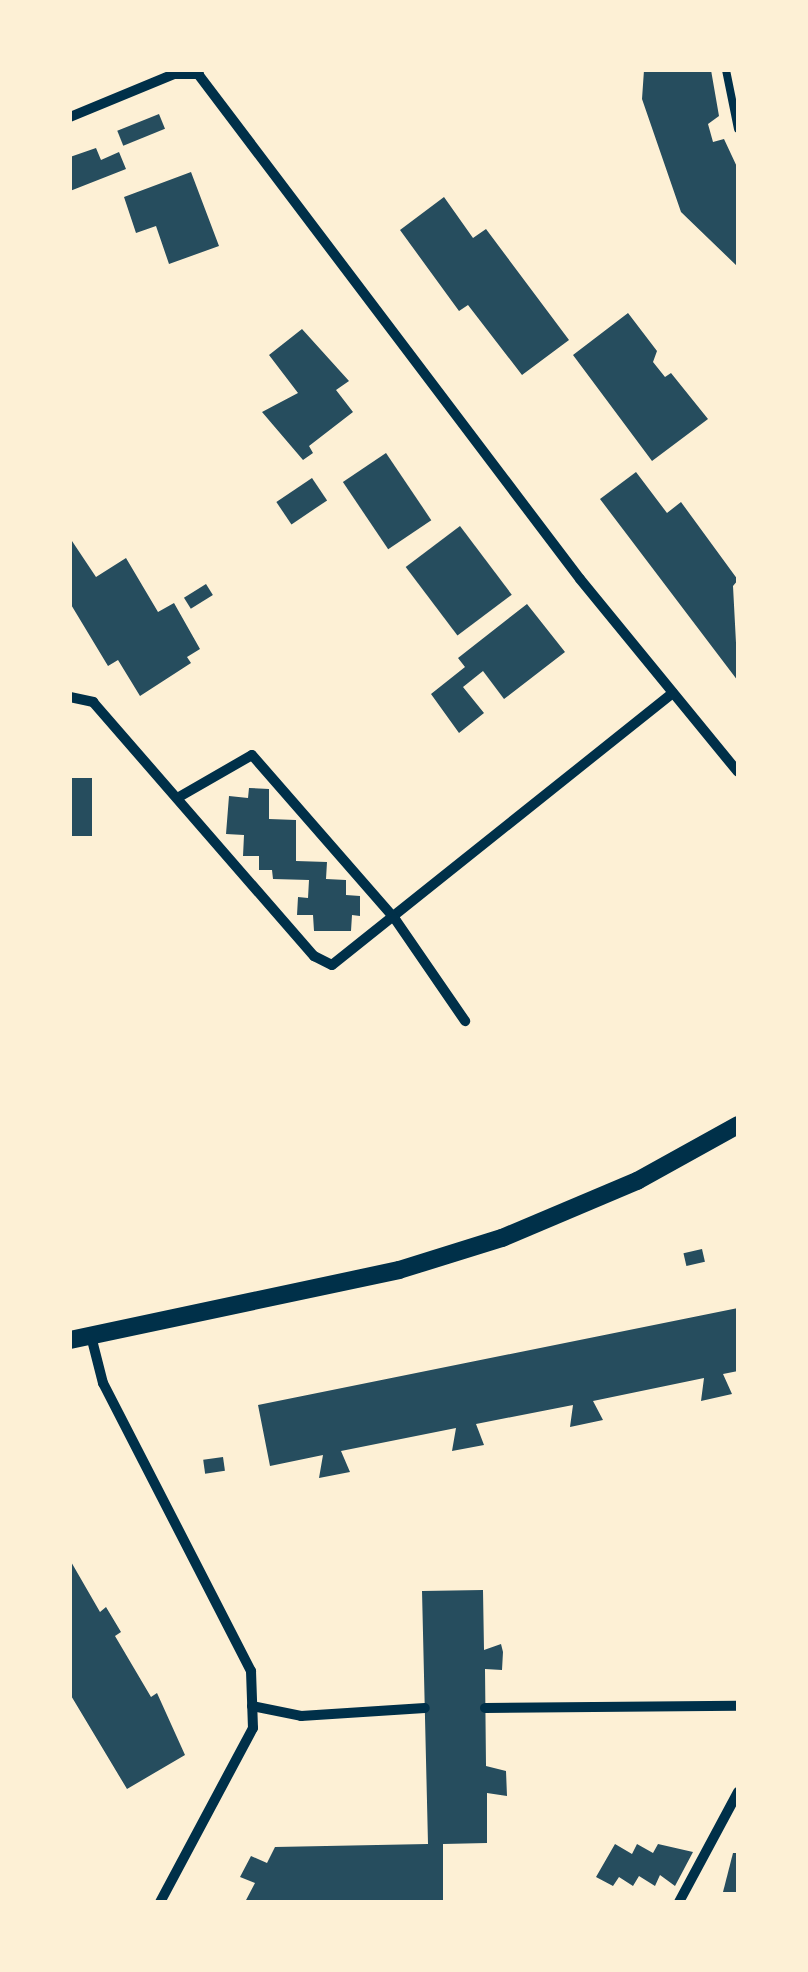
<!DOCTYPE html>
<style>
body{margin:0}
#map{position:relative;width:808px;height:1972px;overflow:hidden;background:#fdf0d5;font-family:Cabin,sans-serif}
div>[style]{position:absolute}
.building>*{inset:0;background:#264d5e;transform-origin:0 0}
.service>*{height:8px;margin:-4px;padding:0 4px;transform-origin:4px;border-radius:4px;background:#003049}
.minor>*{height:10px;margin:-5px;padding:0 5px;transform-origin:5px;border-radius:5px;background:#003049}
.tertiary>*{height:18px;margin:-9px;padding:0 9px;transform-origin:9px;border-radius:9px;background:#003049}
span{translate:-50% -50%;white-space:nowrap;text-align:center;line-height:1.15;-webkit-text-stroke:9px #fdf0d5;paint-order:stroke}
.frame{position:absolute;inset:0;border:72px solid #fdf0d5;pointer-events:none}
</style>
<div id="map">
<div class="building">
<i style="clip-path:polygon(644px 70px,711px 70px,719px 116px,708px 124px,713px 142px,724px 139px,738px 169px,738px 267px,681px 212px,642px 99px)"></i>
<i style="left:159px;top:114px;width:16px;height:45px;rotate:68deg"></i>
<i style="clip-path:polygon(96px 148px,101px 160px,119px 152px,126px 169px,70px 191px,70px 157px)"></i>
<i style="clip-path:polygon(191px 172px,219px 246px,169px 264px,156px 226px,136px 233px,124px 197px)"></i>
<i style="clip-path:polygon(444px 197px,473px 238px,486px 229px,569px 340px,522px 375px,468px 305px,459px 311px,400px 230px)"></i>
<i style="clip-path:polygon(628px 313px,657px 351px,653px 362px,665px 377px,671px 373px,708px 419px,652px 461px,573px 355px)"></i>
<i style="clip-path:polygon(302px 329px,349px 381px,336px 390px,353px 412px,309px 446px,313px 453px,303px 460px,262px 412px,298px 393px,269px 355px)"></i>
<i style="left:386px;top:453px;width:81px;height:52px;rotate:56deg"></i>
<i style="clip-path:polygon(636px 472px,667px 513px,681px 502px,738px 580px,733px 586px,738px 681px,600px 499px)"></i>
<i style="left:312px;top:478px;width:27px;height:43px;rotate:56deg"></i>
<i style="left:460px;top:526px;width:86px;height:68px;rotate:53deg"></i>
<i style="clip-path:polygon(70px 538px,96px 577px,126px 558px,158px 612px,174px 603px,200px 649px,187px 657px,191px 663px,140px 696px,118px 660px,108px 666px,70px 603px)"></i>
<i style="left:206px;top:584px;width:13px;height:26px;rotate:58deg"></i>
<i style="clip-path:polygon(527px 604px,565px 652px,504px 699px,483px 671px,463px 687px,484px 713px,459px 733px,431px 694px,465px 667px,458px 658px)"></i>
<i style="left:70px;top:778px;width:22px;height:58px"></i>
<i style="clip-path:polygon(249px 788px,269px 789px,269px 819px,296px 820px,296px 861px,327px 862px,326px 879px,346px 880px,346px 895px,360px 896px,360px 916px,352px 915px,351px 931px,314px 931px,313px 915px,297px 915px,298px 897px,308px 898px,309px 880px,273px 879px,272px 870px,259px 870px,259px 856px,243px 856px,244px 835px,226px 834px,229px 796px,248px 798px)"></i>
<i style="left:702px;top:1249px;width:13px;height:19px;rotate:77deg"></i>
<i style="clip-path:polygon(738px 1308px,738px 1371px,723px 1374px,732px 1394px,701px 1401px,704px 1378px,593px 1401px,603px 1420px,570px 1427px,573px 1405px,476px 1424px,484px 1445px,452px 1451px,456px 1428px,341px 1451px,350px 1472px,319px 1478px,323px 1455px,270px 1466px,258px 1405px)"></i>
<i style="left:223px;top:1457px;width:14px;height:20px;rotate:82deg"></i>
<i style="clip-path:polygon(70px 1560px,100px 1612px,106px 1607px,121px 1632px,115px 1636px,151px 1697px,157px 1693px,185px 1755px,127px 1789px,70px 1694px)"></i>
<i style="clip-path:polygon(483px 1590px,484px 1650px,501px 1644px,503px 1652px,502px 1670px,485px 1669px,486px 1766px,506px 1771px,507px 1796px,487px 1793px,487px 1843px,443px 1844px,443px 1902px,245px 1902px,255px 1883px,240px 1877px,251px 1856px,267px 1863px,275px 1847px,428px 1844px,422px 1591px)"></i>
<i style="clip-path:polygon(615px 1844px,632px 1854px,637px 1844px,653px 1853px,658px 1844px,693px 1852px,675px 1886px,660px 1875px,655px 1886px,639px 1876px,633px 1886px,619px 1877px,613px 1886px,596px 1877px)"></i>
<i style="clip-path:polygon(733px 1853px,738px 1853px,738px 1892px,723px 1892px)"></i>
</div>
<div class="service">
<i style="left:726px;top:70px;width:60px;rotate:78.5deg"></i>
</div>
<div class="minor">
<i style="left:195px;top:70px;width:638px;rotate:52.9deg"></i>
<i style="left:580px;top:579px;width:249px;rotate:50.7deg"></i>
<i style="left:70px;top:117px;width:113px;rotate:-22.5deg"></i>
<i style="left:174px;top:74px;width:25px"></i>
<i style="left:70px;top:697px;width:24px;rotate:12deg"></i>
<i style="left:93px;top:702px;width:337px;rotate:49deg"></i>
<i style="left:314px;top:956px;width:20px;rotate:27deg"></i>
<i style="left:332px;top:965px;width:436px;rotate:-38.6deg"></i>
<i style="left:179px;top:797px;width:84px;rotate:-29.9deg"></i>
<i style="left:252px;top:755px;width:218px;rotate:48.9deg"></i>
<i style="left:395px;top:919px;width:124px;rotate:55.5deg"></i>
<i style="left:91px;top:1336px;width:49px;rotate:75.7deg"></i>
<i style="left:103px;top:1383px;width:324px;rotate:62.8deg"></i>
<i style="left:251px;top:1671px;width:57px;rotate:88deg"></i>
<i style="left:253px;top:1728px;width:197px;rotate:118.1deg"></i>
<i style="left:252px;top:1706px;width:50px;rotate:11.5deg"></i>
<i style="left:301px;top:1716px;width:124px;rotate:-3.7deg"></i>
<i style="left:485px;top:1708px;width:253px;rotate:-0.5deg"></i>
<i style="left:679px;top:1902px;width:125px;rotate:-61.8deg"></i>
</div>
<div class="tertiary">
<i style="left:70px;top:1340px;width:336px;rotate:-12deg"></i>
<i style="left:399px;top:1270px;width:108px;rotate:-17.3deg"></i>
<i style="left:502px;top:1238px;width:147px;rotate:-22.9deg"></i>
<i style="left:637px;top:1181px;width:115px;rotate:-29deg"></i>
</div>
<div class="frame"></div>
</div>
